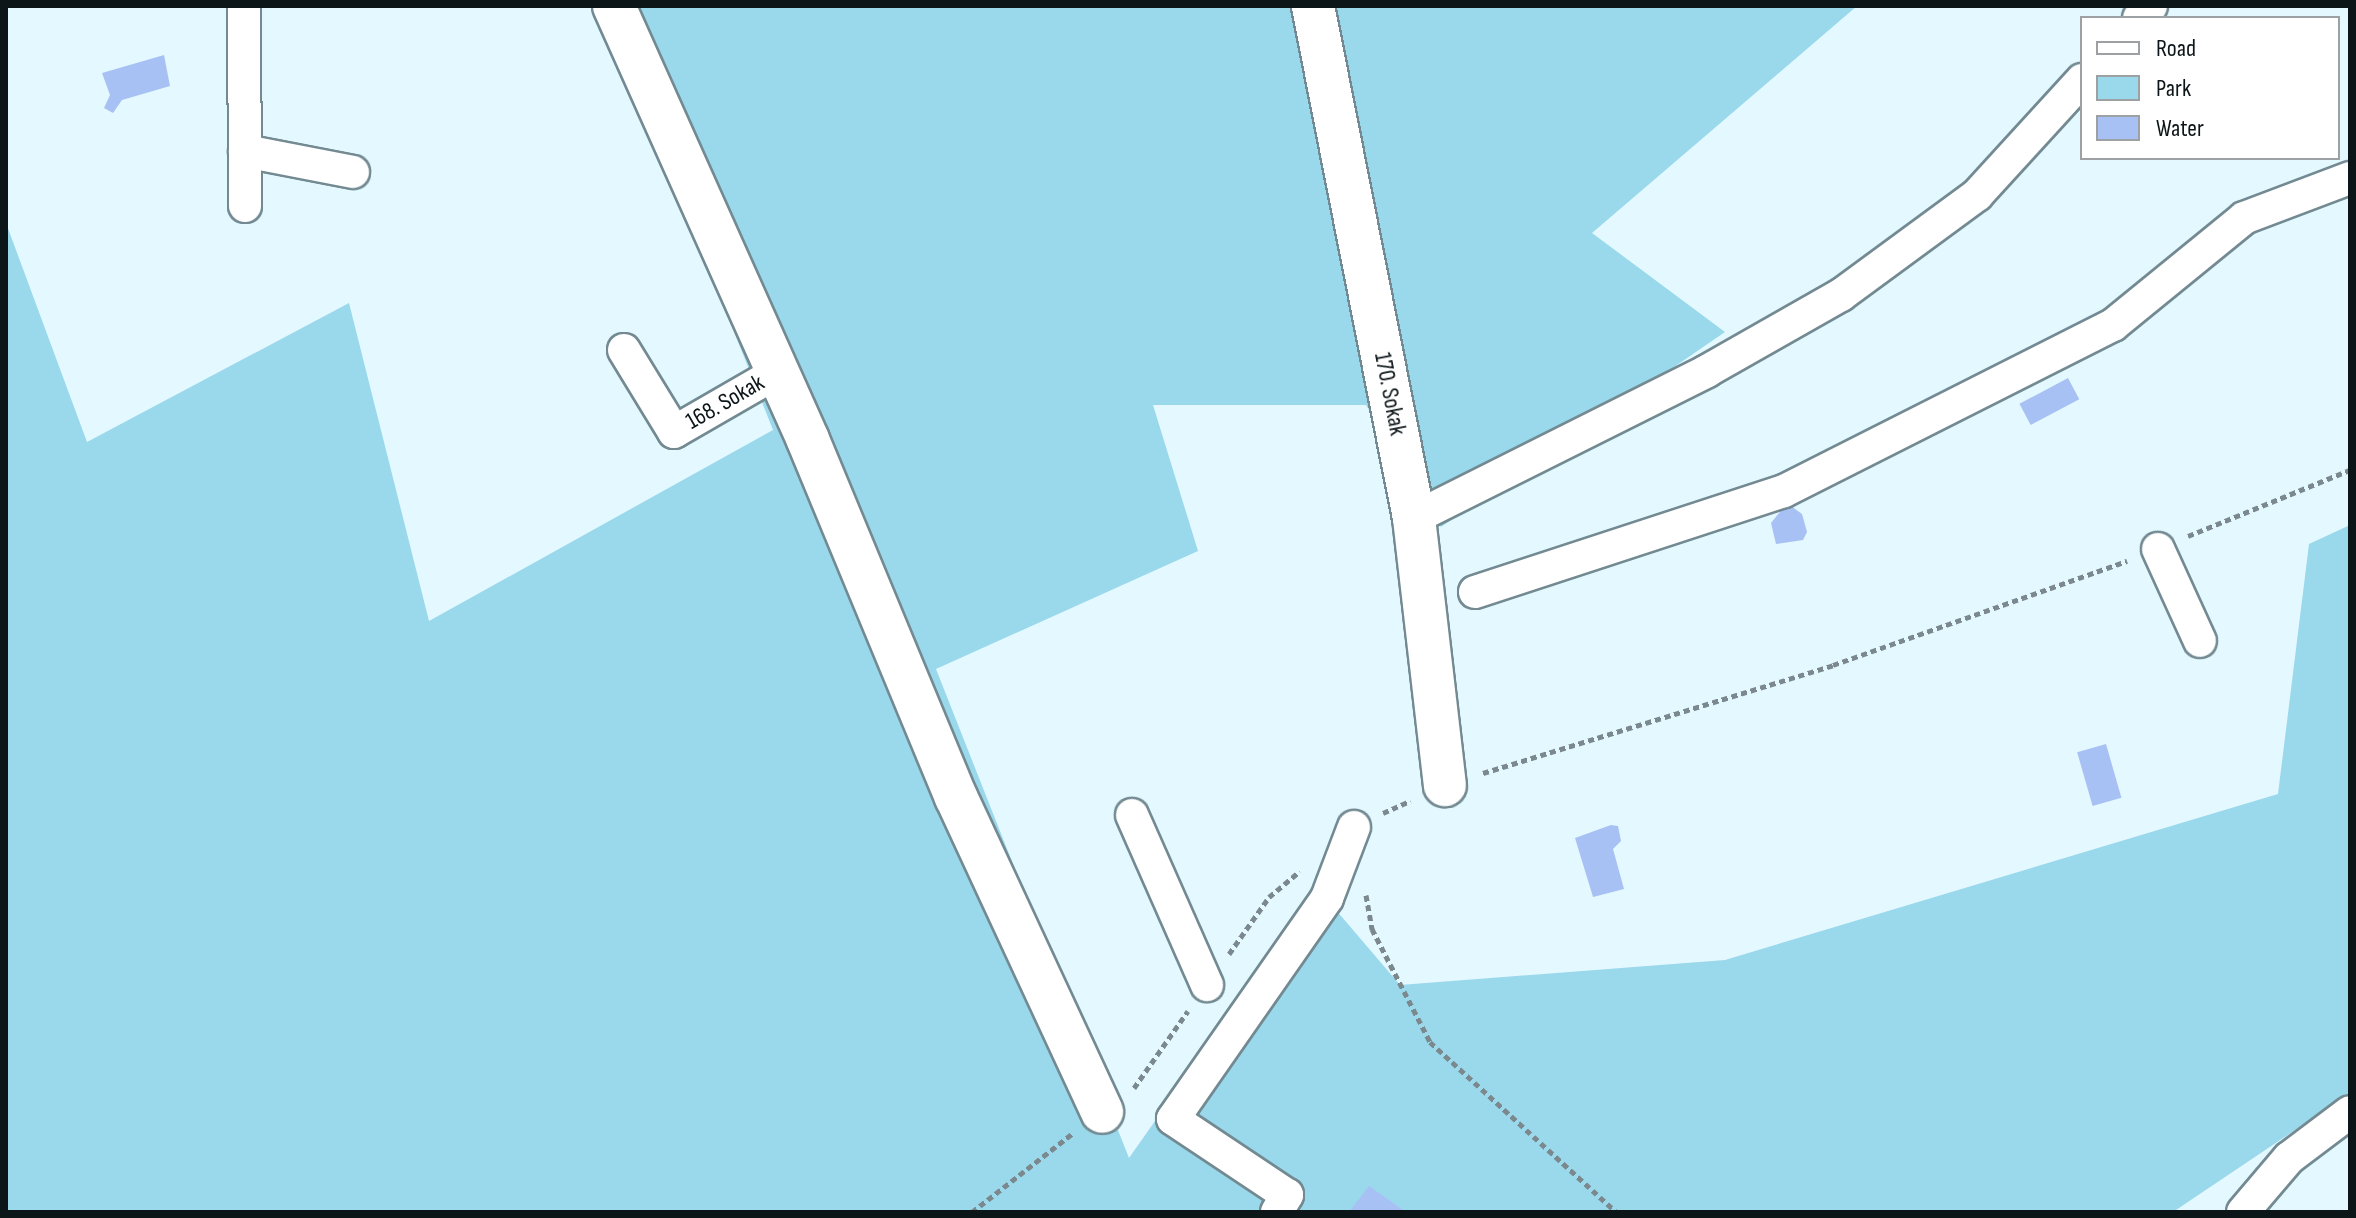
<!DOCTYPE html>
<style>
body{margin:0}
#map{position:relative;width:2356px;height:1218px;overflow:hidden;background:#e4f8ff;font-family:"Sofia Sans Condensed",sans-serif}
div>[style]{position:absolute}
.green>*{inset:0;background:#9ad8eb}
.water>*{inset:0;background:#a8c1f4;transform-origin:0 0}
.path>*{height:5px;margin-top:-2.5px;transform-origin:0;background:repeating-linear-gradient(90deg,#7b898e 0 6px,transparent 0 10px)}
.roads{filter:drop-shadow(2px 0 #738a92) drop-shadow(-2px 0 #738a92) drop-shadow(0 2px #738a92) drop-shadow(0 -2px #738a92)}
.minor>*{height:32px;margin:-16px;padding:0 16px;transform-origin:16px;border-radius:16px;background:#fff}
.tertiary>*{height:42px;margin:-21px;padding:0 21px;transform-origin:21px;border-radius:21px;background:#fff}
span{translate:-50% -50%;white-space:nowrap;text-align:center;line-height:1.15;-webkit-text-stroke:6px #fff;paint-order:stroke}
.street-label{font-size:24px;color:#0c1518}
.frame{position:absolute;inset:0;border:8px solid #0c1518;pointer-events:none}
.legend{position:absolute;left:2080px;top:16px;width:260px;height:144px;box-sizing:border-box;background:#fff;border:2px solid #9ea1a3;margin:0;padding:10px 14px;list-style:none;font-size:24px;color:#0c1518}
.legend li{display:flex;align-items:center;gap:16px;height:40px}
.legend b{width:40px;border:2px solid #9ea1a3}
</style>
<div id="map">
<div class="green">
<i style="clip-path:polygon(605px 6px,1857px 6px,1592px 233px,1725px 332px,1441px 527px,1366px 405px,1153px 405px,1198px 551px,936px 669px,1129px 1158px,1318px 889px,1400px 985px,1725px 960px,2278px 794px,2309px 544px,2350px 525px,2350px 1093px,2173px 1212px,6px 1212px,6px 223px,87px 442px,349px 303px,429px 621px,773px 430px)"></i>
</div>
<div class="water">
<i style="clip-path:polygon(164px 55px,170px 86px,122px 100px,113px 113px,104px 108px,110px 95px,102px 73px)"></i>
<i style="left:2068px;top:378px;width:24px;height:55px;rotate:62deg"></i>
<i style="clip-path:polygon(1787px 503px,1802px 514px,1807px 532px,1803px 540px,1776px 544px,1771px 523px)"></i>
<i style="left:2106px;top:744px;width:56px;height:30px;rotate:74deg"></i>
<i style="clip-path:polygon(1611px 825px,1618px 826px,1621px 841px,1613px 849px,1624px 889px,1593px 897px,1575px 838px)"></i>
<i style="clip-path:polygon(1369px 1186px,1406px 1212px,1349px 1212px)"></i>
</div>
<div class="path">
<i style="left:2188px;top:536px;width:175px;rotate:-22.2deg"></i>
<i style="left:1483px;top:773px;width:366px;rotate:-17.1deg"></i>
<i style="left:1833px;top:665px;width:312px;rotate:-19.5deg"></i>
<i style="left:1383px;top:813px;width:30px;rotate:-24deg"></i>
<i style="left:1366px;top:895px;width:35px;rotate:80deg"></i>
<i style="left:1372px;top:929px;width:127px;rotate:62.8deg"></i>
<i style="left:1430px;top:1042px;width:252px;rotate:42.4deg"></i>
<i style="left:1229px;top:954px;width:70px;rotate:-54.9deg"></i>
<i style="left:1269px;top:897px;width:40px;rotate:-40deg"></i>
<i style="left:1134px;top:1088px;width:94px;rotate:-55deg"></i>
<i style="left:972px;top:1212px;width:127px;rotate:-38deg"></i>
</div>
<div class="roads">
<div class="minor">
<i style="left:244px;top:6px;width:200px;rotate:89.7deg"></i>
<i style="left:2139px;top:18px;width:17px;rotate:-45deg"></i>
<i style="left:245px;top:151px;width:110px;rotate:11deg"></i>
<i style="left:624px;top:350px;width:96px;rotate:58.6deg"></i>
<i style="left:674px;top:432px;width:120px;rotate:-30deg"></i>
<i style="left:1414px;top:518px;width:328px;rotate:-26.6deg"></i>
<i style="left:1707px;top:371px;width:154px;rotate:-29.6deg"></i>
<i style="left:1841px;top:295px;width:169px;rotate:-36.3deg"></i>
<i style="left:1977px;top:195px;width:156px;rotate:-47.6deg"></i>
<i style="left:2158px;top:549px;width:101px;rotate:65.5deg"></i>
<i style="left:1475px;top:592px;width:325px;rotate:-18.1deg"></i>
<i style="left:1784px;top:491px;width:369px;rotate:-26.8deg"></i>
<i style="left:2113px;top:325px;width:169px;rotate:-39.2deg"></i>
<i style="left:2244px;top:218px;width:113px;rotate:-20.7deg"></i>
<i style="left:1132px;top:815px;width:186px;rotate:66.2deg"></i>
<i style="left:1277px;top:1212px;width:20px;rotate:-60deg"></i>
<i style="left:1287px;top:1195px;width:137px;rotate:-146.3deg"></i>
<i style="left:1173px;top:1119px;width:269px;rotate:-55.1deg"></i>
<i style="left:1327px;top:898px;width:76px;rotate:-69.2deg"></i>
<i style="left:2243px;top:1212px;width:71px;rotate:-49.6deg"></i>
<i style="left:2289px;top:1158px;width:76px;rotate:-37deg"></i>
</div>
<div class="tertiary">
<i style="left:614px;top:6px;width:475px;rotate:65.9deg"></i>
<i style="left:808px;top:440px;width:386px;rotate:67.5deg"></i>
<i style="left:956px;top:797px;width:347px;rotate:65.1deg"></i>
<i style="left:1313px;top:6px;width:522px;rotate:78.84deg"></i>
<i style="left:1414px;top:518px;width:269px;rotate:83.4deg"></i>
</div>
</div>
<div class="street-label">
<span style="left:1390px;top:394px;rotate:79deg">170. Sokak</span>
<span style="left:725px;top:402px;rotate:-30deg">168. Sokak</span>
</div>
<div class="frame"></div>
<ul class="legend">
<li><b style="height:10px;background:#fff"></b>Road</li>
<li><b style="height:22px;background:#9ad8eb"></b>Park</li>
<li><b style="height:22px;background:#a8c1f4"></b>Water</li>
</ul>
</div>
